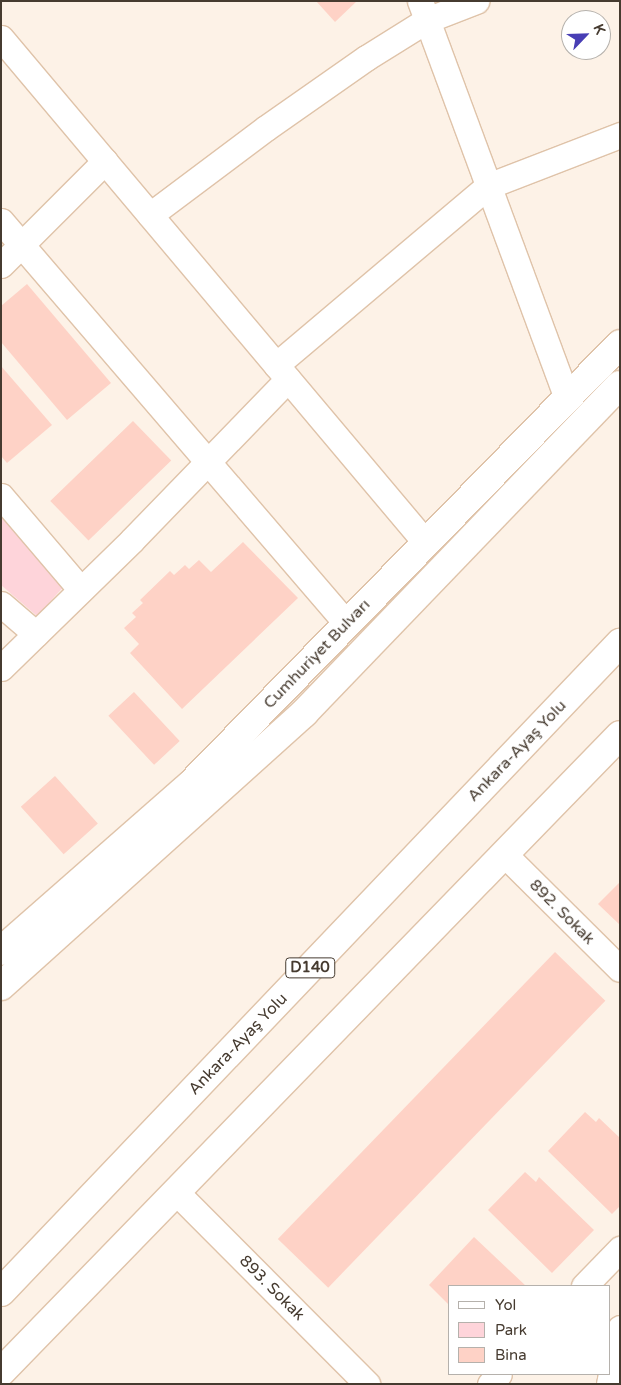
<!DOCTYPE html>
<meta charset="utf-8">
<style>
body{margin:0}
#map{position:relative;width:621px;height:1385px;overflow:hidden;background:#fdf2e7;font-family:"Varela Round",sans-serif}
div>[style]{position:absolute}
.green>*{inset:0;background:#fed4da}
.building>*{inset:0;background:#fed2c6;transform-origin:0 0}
.roads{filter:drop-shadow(1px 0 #dfc3a9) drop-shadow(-1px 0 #dfc3a9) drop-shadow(0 1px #dfc3a9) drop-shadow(0 -1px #dfc3a9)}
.minor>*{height:25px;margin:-12.5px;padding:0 12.5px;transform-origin:12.5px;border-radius:12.5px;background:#fff}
.secondary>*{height:28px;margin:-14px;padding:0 14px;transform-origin:14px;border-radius:14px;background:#fff}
.trunk>*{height:28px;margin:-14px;padding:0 14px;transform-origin:14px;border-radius:14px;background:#fff}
span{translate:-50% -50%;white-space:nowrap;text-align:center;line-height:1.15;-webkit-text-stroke:5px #fff;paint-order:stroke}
.shield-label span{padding:1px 4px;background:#fff;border:1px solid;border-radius:4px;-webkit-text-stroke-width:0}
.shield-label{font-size:15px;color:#463b30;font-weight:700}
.street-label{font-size:16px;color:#463b30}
.frame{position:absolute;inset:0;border:2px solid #463b30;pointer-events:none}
.legend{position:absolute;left:448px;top:1285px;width:162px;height:90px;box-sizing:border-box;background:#fff;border:1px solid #b5b1ac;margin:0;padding:6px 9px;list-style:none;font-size:15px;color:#463b30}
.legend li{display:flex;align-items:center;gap:10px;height:25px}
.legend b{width:25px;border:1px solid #b5b1ac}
.north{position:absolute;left:561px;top:10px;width:50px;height:50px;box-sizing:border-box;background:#fff;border:1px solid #b5b1ac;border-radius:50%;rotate:66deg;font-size:14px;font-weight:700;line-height:20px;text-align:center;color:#463b30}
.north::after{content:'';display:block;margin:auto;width:18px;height:22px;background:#483eb5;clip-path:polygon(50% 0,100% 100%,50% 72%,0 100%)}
</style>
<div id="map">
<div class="green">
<i style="clip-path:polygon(1px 508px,67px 583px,37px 616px,1px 585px)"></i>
</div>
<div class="building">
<i style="clip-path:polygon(316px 1px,357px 1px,335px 22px)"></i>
<i style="clip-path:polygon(27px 284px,111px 383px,67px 420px,1px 342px,1px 306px)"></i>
<i style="clip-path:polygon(1px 366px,52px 425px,7px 463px,1px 456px)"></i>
<i style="left:133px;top:421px;width:55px;height:115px;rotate:46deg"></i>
<i style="clip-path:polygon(243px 542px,298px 598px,182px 709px,130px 653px,139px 644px,124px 628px,136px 617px,132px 613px,143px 603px,140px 600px,170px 571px,174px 575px,185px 565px,189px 569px,199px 560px,211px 572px)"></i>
<i style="left:134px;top:692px;width:67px;height:35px;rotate:47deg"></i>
<i style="left:55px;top:776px;width:64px;height:46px;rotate:48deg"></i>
<i style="clip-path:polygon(620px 882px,620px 925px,598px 904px)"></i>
<i style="left:555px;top:952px;width:70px;height:399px;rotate:44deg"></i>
<i style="clip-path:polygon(585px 1112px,596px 1122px,599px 1118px,620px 1138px,620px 1206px,612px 1214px,548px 1151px)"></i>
<i style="clip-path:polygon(525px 1172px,536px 1182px,539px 1177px,594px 1230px,552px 1273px,488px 1210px)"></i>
<i style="clip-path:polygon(474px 1237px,526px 1286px,450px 1286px,450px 1306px,429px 1285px)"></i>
</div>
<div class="roads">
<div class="minor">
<i style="left:420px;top:1px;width:423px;rotate:69.7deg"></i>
<i style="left:1px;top:38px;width:660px;rotate:49.92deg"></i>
<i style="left:150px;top:215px;width:145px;rotate:-36.9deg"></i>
<i style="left:266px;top:128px;width:122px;rotate:-35deg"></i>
<i style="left:366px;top:58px;width:72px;rotate:-31.9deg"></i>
<i style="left:427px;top:20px;width:53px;rotate:-21.2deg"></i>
<i style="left:1px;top:221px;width:531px;rotate:49.35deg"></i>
<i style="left:1px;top:265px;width:147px;rotate:-45deg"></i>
<i style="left:276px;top:365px;width:277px;rotate:-40.2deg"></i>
<i style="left:488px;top:186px;width:142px;rotate:-21.1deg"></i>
<i style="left:1px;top:496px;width:123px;rotate:49.6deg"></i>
<i style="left:1px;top:604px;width:46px;rotate:40.6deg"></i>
<i style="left:1px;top:668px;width:183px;rotate:-44.3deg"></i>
<i style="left:132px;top:540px;width:224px;rotate:-45.9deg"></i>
<i style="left:504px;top:854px;width:163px;rotate:44.8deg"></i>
<i style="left:176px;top:1192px;width:271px;rotate:45.1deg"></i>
<i style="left:584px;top:1286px;width:52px;rotate:-45.8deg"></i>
<i style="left:490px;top:1384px;width:13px;rotate:-48deg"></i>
<i style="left:609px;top:1384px;width:57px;rotate:-78.9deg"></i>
</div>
<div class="secondary">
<i style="left:1px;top:951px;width:250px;rotate:-41.3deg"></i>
<i style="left:189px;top:786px;width:617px;rotate:-45.72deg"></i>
<i style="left:1px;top:986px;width:408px;rotate:-42deg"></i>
<i style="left:304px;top:713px;width:455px;rotate:-46.1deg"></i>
</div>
<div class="trunk">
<i style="left:1px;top:1292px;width:897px;rotate:-46.36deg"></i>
<i style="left:1px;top:1372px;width:888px;rotate:-45.82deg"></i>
</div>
</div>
<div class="shield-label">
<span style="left:310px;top:968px">D140</span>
</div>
<div class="street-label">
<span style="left:317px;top:654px;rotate:-46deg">Cumhuriyet Bulvarı</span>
<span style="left:517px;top:751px;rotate:-46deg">Ankara-Ayaş Yolu</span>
<span style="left:562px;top:912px;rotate:45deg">892. Sokak</span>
<span style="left:238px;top:1044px;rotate:-46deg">Ankara-Ayaş Yolu</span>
<span style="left:272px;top:1288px;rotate:45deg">893. Sokak</span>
</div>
<div class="frame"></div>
<ul class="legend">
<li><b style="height:6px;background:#fff"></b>Yol</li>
<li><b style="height:14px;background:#fed4da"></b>Park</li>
<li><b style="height:14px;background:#fed2c6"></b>Bina</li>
</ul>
<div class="north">K</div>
</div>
